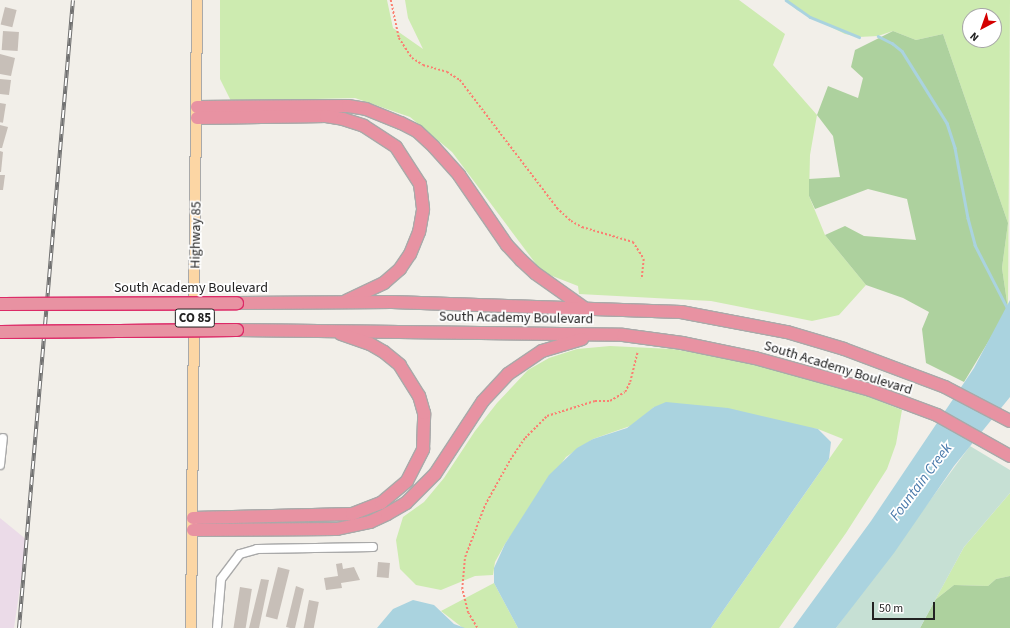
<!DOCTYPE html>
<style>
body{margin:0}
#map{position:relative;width:1010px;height:628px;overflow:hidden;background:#f2efe9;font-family:"Source Sans 3",sans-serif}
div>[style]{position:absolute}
.industrial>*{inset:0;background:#ebdbe8}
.grass>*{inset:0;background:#cdebb0}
.forest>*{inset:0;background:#add19e}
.wetland>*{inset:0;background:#c6e0d4}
.water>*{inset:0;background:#aad3df}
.stream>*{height:2.5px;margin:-1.25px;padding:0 1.25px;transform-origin:1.25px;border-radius:1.25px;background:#aad3df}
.building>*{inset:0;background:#c7bfb8;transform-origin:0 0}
.path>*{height:1.5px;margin-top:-0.75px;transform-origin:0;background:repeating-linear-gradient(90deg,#fa8072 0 2px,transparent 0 4px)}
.roads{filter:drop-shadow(1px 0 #a9a9a9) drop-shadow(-1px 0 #a9a9a9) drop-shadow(0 1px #a9a9a9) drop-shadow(0 -1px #a9a9a9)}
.minor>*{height:8px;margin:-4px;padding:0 4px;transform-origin:4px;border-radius:4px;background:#fff}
.major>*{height:10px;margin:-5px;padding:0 5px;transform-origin:5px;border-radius:5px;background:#fcd6a4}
.highway>*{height:12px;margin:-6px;padding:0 6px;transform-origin:6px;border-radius:6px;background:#e892a2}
.rail>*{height:4px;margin-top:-2px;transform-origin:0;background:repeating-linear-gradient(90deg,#fff 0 8px,#707070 0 16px);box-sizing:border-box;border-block:1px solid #707070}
.bridges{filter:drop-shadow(1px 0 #dc2a67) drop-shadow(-1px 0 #dc2a67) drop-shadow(0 1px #dc2a67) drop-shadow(0 -1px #dc2a67)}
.highway-bridge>*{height:12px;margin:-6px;padding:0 6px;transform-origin:6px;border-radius:6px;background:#e892a2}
span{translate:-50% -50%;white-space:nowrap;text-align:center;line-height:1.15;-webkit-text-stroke:3.5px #fff;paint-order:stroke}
.shield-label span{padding:1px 3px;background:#fff;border:1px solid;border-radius:3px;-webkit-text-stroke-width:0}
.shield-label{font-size:13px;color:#222;font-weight:700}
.street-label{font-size:14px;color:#222}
.water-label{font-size:15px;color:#4a7aab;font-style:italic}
.north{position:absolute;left:962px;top:8px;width:40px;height:40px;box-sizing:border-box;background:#fff;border:1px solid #a7a7a7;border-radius:50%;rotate:221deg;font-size:11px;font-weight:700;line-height:16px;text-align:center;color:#222}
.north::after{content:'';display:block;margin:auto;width:14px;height:18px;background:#d40000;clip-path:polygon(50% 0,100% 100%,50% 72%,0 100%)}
.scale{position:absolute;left:872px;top:602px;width:63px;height:18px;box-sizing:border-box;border:2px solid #222;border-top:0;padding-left:5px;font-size:12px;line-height:14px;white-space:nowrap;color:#222;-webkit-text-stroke:3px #fff;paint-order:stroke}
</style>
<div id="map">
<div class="industrial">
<i style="clip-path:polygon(0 518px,27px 540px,14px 628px,0 628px)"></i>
</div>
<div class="grass">
<i style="clip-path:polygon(220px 0,387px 0,393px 28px,423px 49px,408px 18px,405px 0,739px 0,785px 34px,773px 65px,817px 115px,810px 155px,809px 196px,825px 235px,866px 285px,839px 315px,812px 321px,711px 301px,579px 294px,578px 286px,542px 272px,452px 152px,410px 117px,355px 98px,231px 101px,220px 79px)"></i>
<i style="clip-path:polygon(evenodd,786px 0,1010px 0,1008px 309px,1002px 268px,1008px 223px,943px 34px,916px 40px,893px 31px,878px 36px,859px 37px,845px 34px,797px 10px,786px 0,970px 16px,994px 16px,994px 40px,970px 40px,970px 16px)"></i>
<i style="clip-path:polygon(610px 346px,672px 349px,758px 363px,839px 385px,902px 410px,896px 444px,887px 469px,846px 533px,779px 628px,711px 628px,843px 439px,818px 429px,654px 407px,633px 425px,593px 439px,566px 457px,505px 544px,495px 562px,493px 575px,475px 576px,441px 590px,416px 585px,400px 569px,396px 540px,403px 517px,424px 502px,444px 478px,475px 431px,497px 403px,528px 370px,549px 358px,577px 349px)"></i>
<i style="clip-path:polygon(1010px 493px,1010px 576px,996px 579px,988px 586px,954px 585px,935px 600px,964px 547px)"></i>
<i style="clip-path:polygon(494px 583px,518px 628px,463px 628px,441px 611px)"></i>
</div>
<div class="forest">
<i style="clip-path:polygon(893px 31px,916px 40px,943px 34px,1008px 223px,1002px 268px,1008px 309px,964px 382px,926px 363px,922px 329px,929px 312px,903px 298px,866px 285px,825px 235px,845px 226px,864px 236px,916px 240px,907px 199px,868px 189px,815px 209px,809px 196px,809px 179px,840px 177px,833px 136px,817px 115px,828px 86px,858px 98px,863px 78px,851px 67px,855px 50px)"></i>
<i style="clip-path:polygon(1010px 576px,1010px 628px,920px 628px,935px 600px,954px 585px,988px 586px,996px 579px)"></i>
</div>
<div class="wetland">
<i style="clip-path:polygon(970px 446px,1010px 470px,1010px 493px,964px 547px,920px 628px,836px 628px)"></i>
</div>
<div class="water">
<i style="clip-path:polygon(1010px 300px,1010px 397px,954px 466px,894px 553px,836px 628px,793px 628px,871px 521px,974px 368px)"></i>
<i style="clip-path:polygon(666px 402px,728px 408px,818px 429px,831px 442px,829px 459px,711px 628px,518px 628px,494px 583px,494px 568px,505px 544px,549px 475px,577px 448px,593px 439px,627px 428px,654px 407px)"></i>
<i style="clip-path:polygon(413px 600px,434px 605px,454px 624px,465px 628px,377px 628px,393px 609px)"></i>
</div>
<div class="stream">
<i style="left:786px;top:0;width:29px;rotate:35deg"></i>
<i style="left:810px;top:17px;width:53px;rotate:22.2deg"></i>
<i style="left:878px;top:36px;width:16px;rotate:27deg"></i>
<i style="left:892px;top:43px;width:13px;rotate:39deg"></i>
<i style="left:902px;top:51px;width:85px;rotate:58deg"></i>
<i style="left:947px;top:123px;width:26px;rotate:72deg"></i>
<i style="left:955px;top:148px;width:71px;rotate:79.5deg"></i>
<i style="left:968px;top:218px;width:28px;rotate:75deg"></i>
<i style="left:975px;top:245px;width:76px;rotate:62.8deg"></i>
</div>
<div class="building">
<i style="left:5px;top:7px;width:12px;height:18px;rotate:14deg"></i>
<i style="left:3px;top:31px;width:16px;height:19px;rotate:4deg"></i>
<i style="clip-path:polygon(0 54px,15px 58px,11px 76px,0 74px)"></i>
<i style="clip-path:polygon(0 79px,11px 80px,9px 95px,0 94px)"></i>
<i style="left:0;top:103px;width:6px;height:19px;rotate:9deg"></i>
<i style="clip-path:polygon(0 125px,8px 127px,2px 148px,0 148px)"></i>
<i style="clip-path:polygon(0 151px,3px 152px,1px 172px,0 172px)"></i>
<i style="clip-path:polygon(0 175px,5px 175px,3px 190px,0 190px)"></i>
<i style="left:378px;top:562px;width:12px;height:15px;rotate:5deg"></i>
<i style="clip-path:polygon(342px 563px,343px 569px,354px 567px,360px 580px,341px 583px,342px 588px,326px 590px,324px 578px,338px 576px,336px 564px)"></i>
<i style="left:278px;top:567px;width:12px;height:51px;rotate:14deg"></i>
<i style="clip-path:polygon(261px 579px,269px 580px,259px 628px,249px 628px)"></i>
<i style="clip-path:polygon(296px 586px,304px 589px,295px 628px,290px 628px,286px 627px)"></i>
<i style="left:240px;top:587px;width:12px;height:42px;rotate:9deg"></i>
<i style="left:309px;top:600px;width:10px;height:29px;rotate:11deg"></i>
</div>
<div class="path">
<i style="left:391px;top:0;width:39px;rotate:78deg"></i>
<i style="left:399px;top:38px;width:24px;rotate:57deg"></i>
<i style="left:412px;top:58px;width:13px;rotate:32deg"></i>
<i style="left:423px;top:65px;width:25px;rotate:16deg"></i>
<i style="left:447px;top:72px;width:15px;rotate:32deg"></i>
<i style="left:460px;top:80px;width:161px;rotate:52.8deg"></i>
<i style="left:557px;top:208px;width:19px;rotate:43deg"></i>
<i style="left:571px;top:221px;width:13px;rotate:29deg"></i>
<i style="left:582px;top:227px;width:53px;rotate:16.4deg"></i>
<i style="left:633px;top:242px;width:20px;rotate:57deg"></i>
<i style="left:644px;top:259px;width:20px;rotate:96deg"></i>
<i style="left:477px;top:628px;width:17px;rotate:-121deg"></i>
<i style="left:468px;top:613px;width:25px;rotate:-104deg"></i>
<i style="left:462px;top:589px;width:32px;rotate:-85deg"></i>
<i style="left:465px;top:557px;width:56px;rotate:-69deg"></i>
<i style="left:485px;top:505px;width:51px;rotate:-60.9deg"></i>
<i style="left:510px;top:460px;width:27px;rotate:-56deg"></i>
<i style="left:525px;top:438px;width:31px;rotate:-45deg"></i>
<i style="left:547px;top:416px;width:50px;rotate:-17.4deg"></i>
<i style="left:595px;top:401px;width:15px"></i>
<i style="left:610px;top:401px;width:17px;rotate:-31deg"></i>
<i style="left:625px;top:392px;width:11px;rotate:-63deg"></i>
<i style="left:630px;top:382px;width:30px;rotate:-76deg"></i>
</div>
<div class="roads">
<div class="minor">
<i style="left:0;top:465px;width:27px;rotate:-84deg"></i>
<i style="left:217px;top:628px;width:49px;rotate:-85.3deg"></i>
<i style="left:221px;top:579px;width:31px;rotate:-53deg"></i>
<i style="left:240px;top:554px;width:18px;rotate:-16deg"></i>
<i style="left:257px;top:549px;width:116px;rotate:-1deg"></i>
</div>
<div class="major">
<i style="left:191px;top:628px;width:628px;rotate:-89.45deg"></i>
</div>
<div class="highway">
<i style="left:197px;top:107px;width:151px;rotate:-0.4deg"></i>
<i style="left:348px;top:106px;width:18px;rotate:9deg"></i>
<i style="left:366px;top:109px;width:38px;rotate:22deg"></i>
<i style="left:401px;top:123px;width:18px;rotate:27deg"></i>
<i style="left:417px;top:131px;width:23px;rotate:43deg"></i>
<i style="left:434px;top:147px;width:38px;rotate:48deg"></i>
<i style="left:459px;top:175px;width:85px;rotate:55.6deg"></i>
<i style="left:507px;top:245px;width:21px;rotate:47deg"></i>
<i style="left:521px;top:260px;width:19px;rotate:43deg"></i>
<i style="left:535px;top:273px;width:59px;rotate:35.3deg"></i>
<i style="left:197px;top:118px;width:129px;rotate:-0.9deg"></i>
<i style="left:326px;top:116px;width:17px;rotate:10deg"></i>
<i style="left:343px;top:119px;width:22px;rotate:18deg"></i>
<i style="left:364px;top:126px;width:38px;rotate:33deg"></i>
<i style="left:396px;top:147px;width:44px;rotate:57deg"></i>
<i style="left:420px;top:184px;width:26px;rotate:83deg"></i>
<i style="left:423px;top:210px;width:22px;rotate:100deg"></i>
<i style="left:419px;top:232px;width:24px;rotate:112deg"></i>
<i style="left:410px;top:254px;width:18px;rotate:124deg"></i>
<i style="left:400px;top:269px;width:21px;rotate:139deg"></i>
<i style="left:384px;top:283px;width:42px;rotate:154.7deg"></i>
<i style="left:237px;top:303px;width:155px;rotate:-0.4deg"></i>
<i style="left:392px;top:302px;width:289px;rotate:2deg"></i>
<i style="left:681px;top:312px;width:108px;rotate:10.7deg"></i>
<i style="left:787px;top:332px;width:59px;rotate:16.6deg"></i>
<i style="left:844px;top:349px;width:108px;rotate:20.6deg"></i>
<i style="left:945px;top:387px;width:73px;rotate:27.6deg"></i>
<i style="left:237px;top:330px;width:386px;rotate:0.7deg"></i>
<i style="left:623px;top:335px;width:60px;rotate:7.7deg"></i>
<i style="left:682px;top:343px;width:75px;rotate:11.6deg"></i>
<i style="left:755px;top:358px;width:119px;rotate:15.5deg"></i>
<i style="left:870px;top:390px;width:72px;rotate:20.5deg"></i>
<i style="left:937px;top:415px;width:84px;rotate:29.3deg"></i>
<i style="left:193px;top:518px;width:159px;rotate:-1.4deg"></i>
<i style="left:352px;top:514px;width:31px;rotate:-21deg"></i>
<i style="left:381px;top:503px;width:34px;rotate:-40deg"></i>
<i style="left:407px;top:481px;width:36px;rotate:-63deg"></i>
<i style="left:423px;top:449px;width:36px;rotate:-88deg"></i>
<i style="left:424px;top:413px;width:18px;rotate:-106deg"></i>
<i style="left:419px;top:396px;width:36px;rotate:-122deg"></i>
<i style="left:400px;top:365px;width:21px;rotate:-141deg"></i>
<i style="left:384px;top:352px;width:16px;rotate:-150deg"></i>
<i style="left:370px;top:344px;width:31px;rotate:-161deg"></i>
<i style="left:193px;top:530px;width:144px;rotate:-0.4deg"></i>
<i style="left:337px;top:529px;width:34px;rotate:-12deg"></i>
<i style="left:370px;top:522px;width:19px;rotate:-25deg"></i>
<i style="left:387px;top:514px;width:22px;rotate:-30deg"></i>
<i style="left:406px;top:503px;width:41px;rotate:-45deg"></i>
<i style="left:435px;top:474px;width:87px;rotate:-56.7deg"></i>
<i style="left:483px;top:401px;width:37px;rotate:-47deg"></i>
<i style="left:508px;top:374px;width:41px;rotate:-34.1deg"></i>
<i style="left:542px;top:351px;width:42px;rotate:-16.7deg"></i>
</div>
</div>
<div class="rail">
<i style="left:19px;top:628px;width:630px;rotate:-85.09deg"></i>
</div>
<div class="bridges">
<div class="highway-bridge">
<i style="left:0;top:304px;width:237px;rotate:-0.2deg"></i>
<i style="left:0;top:332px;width:237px;rotate:-0.5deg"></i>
</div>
</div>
<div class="shield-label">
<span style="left:195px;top:318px">CO 85</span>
</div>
<div class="street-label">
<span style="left:196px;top:235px;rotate:-89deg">Highway 85</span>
<span style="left:191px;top:288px">South Academy Boulevard</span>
<span style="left:516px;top:318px;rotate:1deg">South Academy Boulevard</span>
<span style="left:838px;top:368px;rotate:17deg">South Academy Boulevard</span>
</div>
<div class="water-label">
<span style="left:921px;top:482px;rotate:-53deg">Fountain Creek</span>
</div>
<div class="north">N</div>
<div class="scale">50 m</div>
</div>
